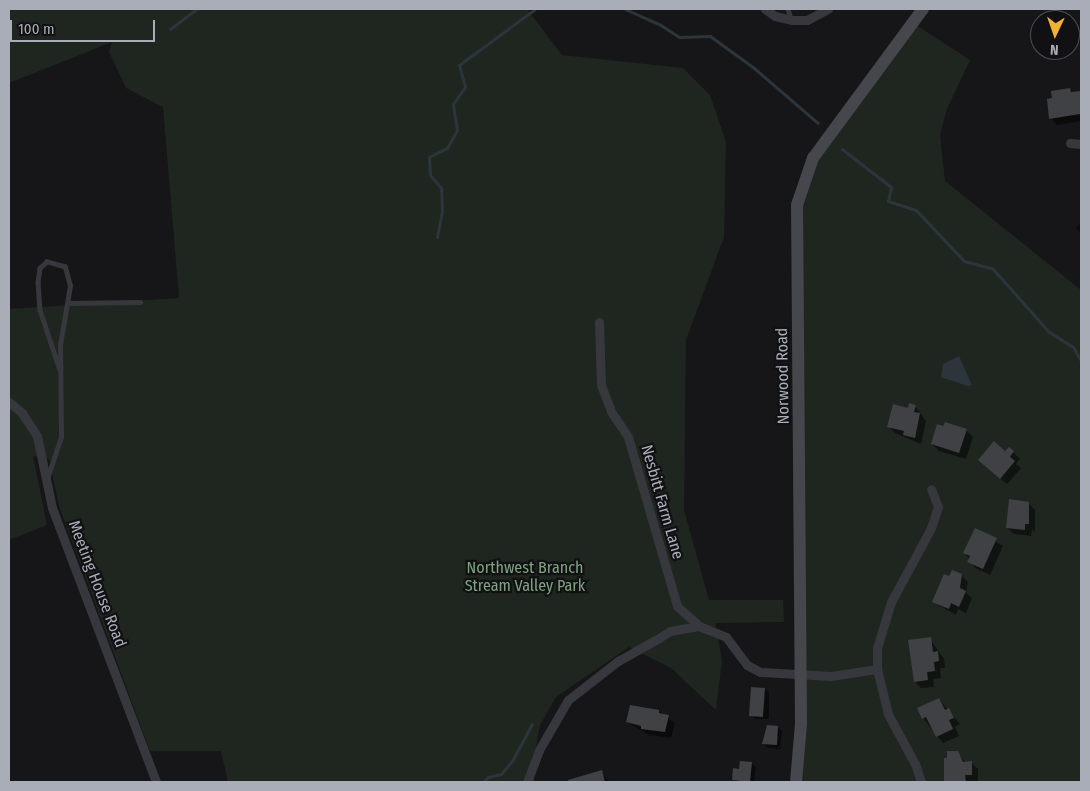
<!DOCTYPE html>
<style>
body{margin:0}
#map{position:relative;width:1090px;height:791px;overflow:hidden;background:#161618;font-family:"Fira Sans Condensed",sans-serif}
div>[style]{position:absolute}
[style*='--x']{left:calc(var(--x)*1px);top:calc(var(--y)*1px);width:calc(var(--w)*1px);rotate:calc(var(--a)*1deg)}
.green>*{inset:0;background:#1e261f}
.water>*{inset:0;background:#2c353c}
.shadow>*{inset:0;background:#0007}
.stream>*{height:3px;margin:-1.5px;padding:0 1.5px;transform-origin:1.5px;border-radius:1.5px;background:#2c353c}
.building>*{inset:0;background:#404145;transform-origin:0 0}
.lane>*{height:4.5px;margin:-2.25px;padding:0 2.25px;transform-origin:2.25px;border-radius:2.25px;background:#37383d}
.street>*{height:9px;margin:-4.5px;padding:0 4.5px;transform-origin:4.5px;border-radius:4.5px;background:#37383d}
.secondary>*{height:12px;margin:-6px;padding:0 6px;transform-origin:6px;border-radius:6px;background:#45474d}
span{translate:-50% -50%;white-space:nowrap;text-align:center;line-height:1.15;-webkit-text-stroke:4.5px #111113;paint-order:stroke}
.street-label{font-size:16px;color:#a8adb8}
.park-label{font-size:16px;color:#7fa381}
.frame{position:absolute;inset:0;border:10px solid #a8adb8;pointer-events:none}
.north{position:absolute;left:1030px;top:10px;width:50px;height:50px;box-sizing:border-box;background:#111113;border:1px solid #4d4f55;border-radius:50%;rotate:183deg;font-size:14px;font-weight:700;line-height:20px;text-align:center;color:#a8adb8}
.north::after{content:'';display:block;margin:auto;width:18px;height:22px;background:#f2b134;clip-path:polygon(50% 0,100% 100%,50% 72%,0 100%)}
.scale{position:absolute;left:10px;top:20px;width:145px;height:22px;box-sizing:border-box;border:2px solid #a8adb8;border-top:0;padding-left:6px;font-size:15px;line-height:18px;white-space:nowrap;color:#a8adb8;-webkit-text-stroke:4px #111113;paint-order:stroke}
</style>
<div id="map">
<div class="green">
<i style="clip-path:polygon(9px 9px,527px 9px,562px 55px,683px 68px,710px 95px,726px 142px,724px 237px,686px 340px,684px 510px,709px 600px,783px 600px,784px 622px,715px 623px,722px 661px,716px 710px,671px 668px,629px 647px,556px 697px,540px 725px,532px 769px,535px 782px,228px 782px,221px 751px,150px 751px,59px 506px,49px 459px,33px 456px,47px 525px,9px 540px,9px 309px,179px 298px,163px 107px,126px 88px,109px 52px,112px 42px,9px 83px)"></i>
<i style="clip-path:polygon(913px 23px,970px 60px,947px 109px,940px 134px,945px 181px,1081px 290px,1081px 782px,796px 782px,802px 184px)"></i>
</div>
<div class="water">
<i style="clip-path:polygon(959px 356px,972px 385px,968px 386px,941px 377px,943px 364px)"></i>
</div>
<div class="shadow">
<i style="clip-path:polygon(1070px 89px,1074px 93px,1081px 92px,1081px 121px,1057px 125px,1051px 118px)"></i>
<i style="clip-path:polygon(1081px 223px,1081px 233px,1076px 228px)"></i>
<i style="clip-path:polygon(915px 406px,926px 421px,921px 444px,895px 433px,889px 427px)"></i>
<i style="clip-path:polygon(966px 430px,973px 437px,966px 459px,939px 451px,932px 444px)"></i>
<i style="clip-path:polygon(1009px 448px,1020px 459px,1016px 464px,1021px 468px,1007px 484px,986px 467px)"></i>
<i style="clip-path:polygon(1028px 503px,1035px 510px,1035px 531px,1032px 530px,1031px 536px,1014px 534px,1007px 528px)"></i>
<i style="clip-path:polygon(976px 530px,1003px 546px,990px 575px,975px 568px,965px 553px)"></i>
<i style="clip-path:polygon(961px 575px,968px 582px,966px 593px,972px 598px,966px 613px,958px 609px,956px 615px,933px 602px,950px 577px)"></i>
<i style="clip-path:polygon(930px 639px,944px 659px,945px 668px,940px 668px,941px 678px,933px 679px,934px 687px,921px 688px,915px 682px)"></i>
<i style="clip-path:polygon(765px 689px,769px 693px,769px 719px,756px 719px,752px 715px)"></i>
<i style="clip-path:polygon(939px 699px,960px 724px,955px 727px,959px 736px,943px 743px,923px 718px)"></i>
<i style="clip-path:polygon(659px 711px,675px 723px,671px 738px,649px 735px,627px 722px)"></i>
<i style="clip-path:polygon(778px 727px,782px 731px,780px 749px,768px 748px,764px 744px,765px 734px)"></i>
<i style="clip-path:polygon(957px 752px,966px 763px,971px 763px,978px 769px,978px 781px,946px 782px,945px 759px)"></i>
<i style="clip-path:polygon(751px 763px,756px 767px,754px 782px,736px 782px,734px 780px,740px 770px)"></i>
<i style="clip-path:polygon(601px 772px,609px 782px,573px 782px,572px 780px)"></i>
</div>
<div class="stream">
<i style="--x:625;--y:9;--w:37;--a:24"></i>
<i style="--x:659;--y:24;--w:24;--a:33"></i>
<i style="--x:679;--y:37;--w:31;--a:-2"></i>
<i style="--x:710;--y:36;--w:54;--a:36"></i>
<i style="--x:754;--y:68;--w:84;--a:40.7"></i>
<i style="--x:170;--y:29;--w:34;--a:-37"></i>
<i style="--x:842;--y:149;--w:62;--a:37.8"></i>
<i style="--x:891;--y:187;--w:14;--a:102"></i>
<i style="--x:888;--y:201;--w:29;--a:18"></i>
<i style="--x:916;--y:210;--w:70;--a:46.7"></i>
<i style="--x:964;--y:261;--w:30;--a:15"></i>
<i style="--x:993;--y:269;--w:83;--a:48.4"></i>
<i style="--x:1048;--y:331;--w:30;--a:33"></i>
<i style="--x:1073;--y:347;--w:16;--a:60"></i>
<i style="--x:437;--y:237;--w:26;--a:-79"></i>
<i style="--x:442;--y:211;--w:23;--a:-92"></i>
<i style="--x:441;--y:188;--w:17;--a:-130"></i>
<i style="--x:430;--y:175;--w:18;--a:-93"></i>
<i style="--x:429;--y:157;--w:20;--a:-27"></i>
<i style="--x:447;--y:148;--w:21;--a:-61"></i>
<i style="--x:457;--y:130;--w:26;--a:-99"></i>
<i style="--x:453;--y:104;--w:21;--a:-55"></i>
<i style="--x:465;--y:87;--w:23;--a:-105"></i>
<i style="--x:459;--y:65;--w:94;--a:-36.4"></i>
<i style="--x:483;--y:782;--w:7;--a:-45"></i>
<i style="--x:488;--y:777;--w:13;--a:-13"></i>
<i style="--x:501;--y:774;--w:17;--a:-50"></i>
<i style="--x:512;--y:761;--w:42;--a:-61.6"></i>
</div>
<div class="building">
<i style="clip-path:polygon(1070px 88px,1071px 92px,1081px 91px,1080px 114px,1049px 119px,1047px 99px,1052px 98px,1051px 91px)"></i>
<i style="clip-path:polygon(909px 403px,916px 405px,914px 412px,920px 413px,915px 438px,903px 435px,904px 431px,887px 427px,893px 404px,908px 408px)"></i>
<i style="clip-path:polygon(945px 422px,967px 429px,959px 453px,931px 444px,937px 424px,943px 426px)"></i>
<i style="clip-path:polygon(994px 441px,1005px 451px,1009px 447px,1014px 451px,1010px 457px,1015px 461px,1000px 479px,978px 460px)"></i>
<i style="clip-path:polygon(1009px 499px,1029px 502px,1029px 524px,1025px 524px,1025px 530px,1006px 528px)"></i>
<i style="clip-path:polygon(975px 528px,997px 538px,983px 569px,967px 562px,970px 556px,963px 553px)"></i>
<i style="clip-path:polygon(952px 570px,962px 574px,960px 588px,966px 591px,959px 607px,951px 603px,949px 609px,932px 602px,944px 574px,949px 576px)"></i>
<i style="clip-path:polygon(931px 637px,933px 652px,938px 651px,939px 661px,934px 662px,935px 671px,927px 672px,928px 680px,914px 682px,908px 640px)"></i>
<i style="left:751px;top:687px;width:14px;height:29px;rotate:4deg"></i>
<i style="clip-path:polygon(939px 698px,945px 710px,949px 708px,954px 718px,949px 720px,953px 729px,936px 737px,926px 717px,922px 719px,917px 708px)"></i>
<i style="clip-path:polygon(630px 705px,659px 710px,659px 713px,669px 715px,665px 732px,641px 729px,641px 726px,626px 722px)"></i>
<i style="clip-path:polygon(767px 725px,778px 726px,777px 745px,762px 744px)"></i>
<i style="clip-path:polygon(947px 751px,958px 751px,963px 762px,972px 761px,972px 775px,965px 775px,966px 782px,944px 782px,944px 758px,947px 758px)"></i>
<i style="clip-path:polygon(740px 761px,752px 762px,750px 782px,732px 780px,733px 768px,739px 769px)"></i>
<i style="clip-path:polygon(602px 770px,605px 782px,568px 782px,568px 780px)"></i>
</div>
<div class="lane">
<i style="--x:788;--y:9;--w:10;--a:73"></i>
<i style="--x:67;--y:303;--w:73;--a:-0.8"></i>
<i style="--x:48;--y:476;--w:41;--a:-71.6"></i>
<i style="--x:61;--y:437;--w:92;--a:-90.6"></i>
<i style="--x:60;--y:345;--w:60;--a:-80.4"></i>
<i style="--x:70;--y:286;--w:20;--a:-105"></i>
<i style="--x:65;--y:267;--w:19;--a:-164"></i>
<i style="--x:47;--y:262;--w:9;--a:139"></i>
<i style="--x:40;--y:268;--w:14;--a:98"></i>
<i style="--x:38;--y:282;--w:28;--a:86"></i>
<i style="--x:40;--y:310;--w:63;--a:71.6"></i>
</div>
<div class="street">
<i style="--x:765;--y:9;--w:12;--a:35"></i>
<i style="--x:775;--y:16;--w:17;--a:13"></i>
<i style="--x:792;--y:20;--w:15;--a:0"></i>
<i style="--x:807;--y:20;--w:24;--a:-28"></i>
<i style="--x:1070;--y:143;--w:11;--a:5"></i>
<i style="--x:599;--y:322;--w:63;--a:88.2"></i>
<i style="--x:601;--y:385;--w:30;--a:69"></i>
<i style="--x:612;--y:413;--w:29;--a:56"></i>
<i style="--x:628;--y:437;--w:176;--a:73.8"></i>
<i style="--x:677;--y:606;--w:30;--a:42"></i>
<i style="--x:699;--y:626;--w:29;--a:22"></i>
<i style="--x:726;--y:637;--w:35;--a:53"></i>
<i style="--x:747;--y:665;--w:15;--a:28"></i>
<i style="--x:760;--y:672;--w:71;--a:3.2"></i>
<i style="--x:831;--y:676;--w:47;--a:-8.7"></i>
<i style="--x:9;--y:402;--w:17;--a:40"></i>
<i style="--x:22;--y:413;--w:27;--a:57"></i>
<i style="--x:37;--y:436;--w:74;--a:78.2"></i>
<i style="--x:52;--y:508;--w:293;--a:69.2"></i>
<i style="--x:527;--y:782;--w:34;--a:-69"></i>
<i style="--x:539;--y:750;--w:58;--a:-59.9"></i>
<i style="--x:568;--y:700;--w:63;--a:-38"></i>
<i style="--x:618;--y:661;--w:47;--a:-29.3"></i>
<i style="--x:659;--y:638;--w:13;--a:-32"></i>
<i style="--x:670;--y:631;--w:29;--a:-10"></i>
<i style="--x:921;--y:782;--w:19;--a:-108"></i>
<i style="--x:915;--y:764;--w:57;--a:-118.4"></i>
<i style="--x:888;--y:714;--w:46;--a:-103.7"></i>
<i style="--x:877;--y:669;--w:21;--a:-90"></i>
<i style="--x:877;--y:648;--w:48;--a:-73.1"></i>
<i style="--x:891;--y:602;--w:84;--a:-61.6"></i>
<i style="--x:931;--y:528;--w:22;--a:-72"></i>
<i style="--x:938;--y:507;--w:19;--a:-111"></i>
</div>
<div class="secondary">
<i style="--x:796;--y:782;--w:58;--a:-85.1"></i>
<i style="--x:801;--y:724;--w:519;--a:-90.44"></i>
<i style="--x:797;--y:205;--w:50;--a:-71.2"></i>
<i style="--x:813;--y:158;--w:185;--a:-53.6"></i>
</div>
<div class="street-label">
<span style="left:783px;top:376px;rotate:-91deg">Norwood Road</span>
<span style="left:662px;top:502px;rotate:74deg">Nesbitt Farm Lane</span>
<span style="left:97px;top:584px;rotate:69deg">Meeting House Road</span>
</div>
<div class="park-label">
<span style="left:525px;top:577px">Northwest Branch<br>Stream Valley Park</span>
</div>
<div class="frame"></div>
<div class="north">N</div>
<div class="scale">100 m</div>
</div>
